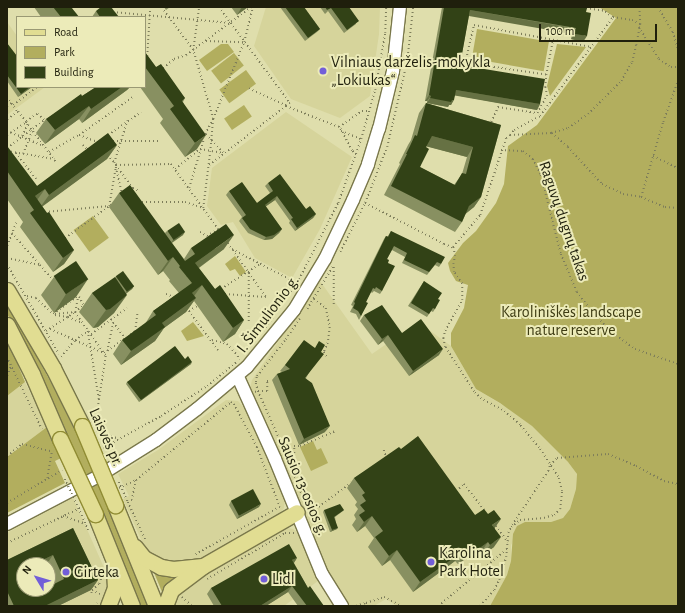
<!DOCTYPE html>
<meta charset="utf-8">
<style>
body{margin:0}
#map{position:relative;width:685px;height:613px;overflow:hidden;background:#dfdeac;font-family:"Alegreya Sans",sans-serif}
div>[style]{position:absolute}
[style*='--x']{left:calc(var(--x)*1px);top:calc(var(--y)*1px);width:calc(var(--w)*1px);rotate:calc(var(--a)*1deg)}
.built>*{inset:0;background:#d6d49b}
.green>*{inset:0;background:#b2ae5e;transform-origin:0 0}
.path>*{height:1.5px;margin-top:-0.75px;transform-origin:0;background:repeating-linear-gradient(90deg,#7d7d5a 0 1px,transparent 0 4px)}
.roads{filter:drop-shadow(1px 0 #7a784b) drop-shadow(-1px 0 #7a784b) drop-shadow(0 1px #7a784b) drop-shadow(0 -1px #7a784b)}
.minor>*{height:12px;margin:-6px;padding:0 6px;transform-origin:6px;border-radius:6px;background:#fff}
.major>*{height:15px;margin:-7.5px;padding:0 7.5px;transform-origin:7.5px;border-radius:7.5px;background:#e1dd92}
.path-bridge>*{height:1.5px;margin-top:-0.75px;transform-origin:0;background:repeating-linear-gradient(90deg,#7d7d5a 0 1px,transparent 0 4px)}
.bridges{filter:drop-shadow(1px 0 #908c34) drop-shadow(-1px 0 #908c34) drop-shadow(0 1px #908c34) drop-shadow(0 -1px #908c34)}
.major-bridge>*{height:15px;margin:-7.5px;padding:0 7.5px;transform-origin:7.5px;border-radius:7.5px;background:#e1dd92}
.wall>*{inset:0;background:#889061}
.shaded-wall>*{inset:0;background:#667143;transform-origin:0 0}
.building>*{inset:0;background:#324216;transform-origin:0 0}
.dots>*{width:11px;height:11px;translate:-50% -50%;box-sizing:border-box;border:2px solid #ecebb9;border-radius:50%}
span{translate:-50% -50%;white-space:nowrap;text-align:center;line-height:1.15;-webkit-text-stroke:4px #ecebb9;paint-order:stroke}
.poi-label{font-size:16px;color:#1f1f0c}
.left{translate:0 -50%;text-align:left}
.street-label{font-size:16px;color:#1f1f0c}
.park-label{font-size:16px;color:#3e3c13}
.frame{position:absolute;inset:0;border:8px solid #1f1f0c;pointer-events:none}
.legend{position:absolute;left:16px;top:16px;width:130px;height:72px;box-sizing:border-box;background:#ecebb9;border:1px solid #9a9974;margin:0;padding:5px 7px;list-style:none;font-size:12px;color:#1f1f0c}
.legend li{display:flex;align-items:center;gap:8px;height:20px}
.legend b{width:20px;border:1px solid #9a9974}
.north{position:absolute;left:16px;top:557px;width:40px;height:40px;box-sizing:border-box;background:#ecebb9;border:1px solid #9a9974;border-radius:50%;rotate:308deg;font-size:11px;font-weight:700;line-height:16px;text-align:center;color:#1f1f0c}
.north::after{content:'';display:block;margin:auto;width:14px;height:18px;background:#725ed8;clip-path:polygon(50% 0,100% 100%,50% 72%,0 100%)}
.scale{position:absolute;left:539px;top:24px;width:118px;height:18px;box-sizing:border-box;border:2px solid #1f1f0c;border-top:0;padding-left:5px;font-size:12px;line-height:14px;white-space:nowrap;color:#1f1f0c;-webkit-text-stroke:3px #ecebb9;paint-order:stroke}
</style>
<div id="map">
<div class="built">
<i style="clip-path:polygon(266px 7px,380px 7px,379px 34px,370px 96px,340px 118px,291px 99px,254px 46px)"></i>
<i style="clip-path:polygon(7px 22px,17px 36px,17px 87px,45px 87px,7px 115px)"></i>
<i style="clip-path:polygon(286px 112px,352px 157px,320px 229px,292px 278px,255px 258px,233px 222px,221px 225px,207px 206px,212px 168px)"></i>
<i style="clip-path:polygon(320px 281px,372px 354px,418px 322px,451px 346px,476px 389px,514px 412px,532px 426px,568px 462px,577px 474px,576px 489px,570px 509px,563px 518px,551px 522px,525px 522px,511px 545px,511px 561px,507px 575px,490px 606px,397px 606px,386px 599px,374px 606px,348px 606px,329px 575px,250px 388px,252px 380px)"></i>
<i style="clip-path:polygon(25px 382px,47px 427px,7px 457px,7px 396px)"></i>
<i style="clip-path:polygon(226px 400px,238px 401px,245px 409px,260px 439px,285px 500px,284px 508px,280px 514px,198px 561px,174px 567px,148px 555px,123px 499px,129px 496px,118px 474px,158px 450px)"></i>
<i style="clip-path:polygon(evenodd,73px 498px,110px 581px,104px 606px,7px 606px,7px 533px,73px 498px,24px 565px,48px 565px,48px 589px,24px 589px,24px 565px)"></i>
<i style="clip-path:polygon(288px 528px,293px 529px,300px 534px,318px 581px,284px 606px,169px 606px,176px 591px)"></i>
</div>
<div class="green">
<i style="clip-path:polygon(599px 7px,678px 7px,678px 606px,490px 606px,507px 575px,511px 561px,513px 534px,517px 526px,525px 522px,551px 522px,563px 518px,570px 509px,576px 489px,577px 474px,568px 462px,532px 426px,500px 403px,476px 389px,451px 346px,451px 333px,464px 308px,468px 285px,456px 281px,450px 271px,448px 263px,463px 243px,476px 231px,496px 203px,504px 184px,508px 146px,537px 125px,616px 18px)"></i>
<i style="left:477px;top:29px;width:73px;height:30px;rotate:10deg"></i>
<i style="clip-path:polygon(221px 44px,228px 44px,234px 52px,207px 71px,199px 60px)"></i>
<i style="clip-path:polygon(557px 44px,586px 47px,550px 96px,547px 86px)"></i>
<i style="left:234px;top:53px;width:16px;height:29px;rotate:52deg"></i>
<i style="left:246px;top:70px;width:17px;height:33px;rotate:54deg"></i>
<i style="left:244px;top:105px;width:14px;height:24px;rotate:56deg"></i>
<i style="left:93px;top:216px;width:27px;height:24px;rotate:54deg"></i>
<i style="clip-path:polygon(235px 256px,246px 272px,240px 276px,235px 269px,230px 271px,225px 264px)"></i>
<i style="clip-path:polygon(7px 302px,67px 412px,102px 485px,152px 606px,138px 606px,20px 336px,7px 314px)"></i>
<i style="clip-path:polygon(193px 322px,204px 336px,187px 341px,181px 331px)"></i>
<i style="clip-path:polygon(7px 339px,25px 382px,7px 396px)"></i>
<i style="clip-path:polygon(47px 427px,61px 458px,55px 461px,65px 483px,7px 513px,7px 457px)"></i>
<i style="clip-path:polygon(313px 441px,317px 450px,321px 448px,328px 463px,311px 471px,300px 447px)"></i>
<i style="clip-path:polygon(153px 570px,180px 575px,162px 592px)"></i>
</div>
<div class="path">
<i style="--x:219;--y:7;--w:119;--a:53.5"></i>
<i style="--x:290;--y:103;--w:5;--a:143"></i>
<i style="--x:286;--y:106;--w:41;--a:-155.3"></i>
<i style="--x:599;--y:7;--w:17;--a:36"></i>
<i style="--x:613;--y:17;--w:19;--a:9"></i>
<i style="--x:632;--y:20;--w:9;--a:27"></i>
<i style="--x:658;--y:7;--w:29;--a:59"></i>
<i style="--x:673;--y:32;--w:19;--a:74"></i>
<i style="--x:586;--y:8;--w:18;--a:9"></i>
<i style="--x:113;--y:12;--w:118;--a:5.4"></i>
<i style="--x:639;--y:27;--w:38;--a:58"></i>
<i style="--x:659;--y:59;--w:14;--a:34"></i>
<i style="--x:671;--y:67;--w:7;--a:0"></i>
<i style="--x:206;--y:41;--w:38;--a:2"></i>
<i style="--x:193;--y:50;--w:43;--a:-82.1"></i>
<i style="--x:147;--y:56;--w:49;--a:-86.5"></i>
<i style="--x:163;--y:68;--w:14;--a:-39"></i>
<i style="--x:174;--y:59;--w:13;--a:-18"></i>
<i style="--x:186;--y:55;--w:81;--a:-36.4"></i>
<i style="--x:546;--y:75;--w:36;--a:-79"></i>
<i style="--x:7;--y:97;--w:19;--a:54"></i>
<i style="--x:18;--y:112;--w:14;--a:144"></i>
<i style="--x:13;--y:105;--w:30;--a:-37"></i>
<i style="--x:7;--y:106;--w:5;--a:-37"></i>
<i style="--x:491;--y:122;--w:17;--a:-65"></i>
<i style="--x:498;--y:107;--w:39;--a:9"></i>
<i style="--x:537;--y:113;--w:20;--a:-60"></i>
<i style="--x:547;--y:96;--w:9;--a:-103"></i>
<i style="--x:545;--y:87;--w:12;--a:-85"></i>
<i style="--x:546;--y:75;--w:82;--a:-171.6"></i>
<i style="--x:465;--y:63;--w:39;--a:-77"></i>
<i style="--x:474;--y:25;--w:119;--a:10.6"></i>
<i style="--x:7;--y:131;--w:40;--a:22"></i>
<i style="--x:341;--y:131;--w:22;--a:22"></i>
<i style="--x:552;--y:133;--w:21;--a:41"></i>
<i style="--x:568;--y:147;--w:50;--a:47.4"></i>
<i style="--x:602;--y:184;--w:23;--a:25"></i>
<i style="--x:623;--y:194;--w:18;--a:9"></i>
<i style="--x:641;--y:197;--w:78;--a:-73.7"></i>
<i style="--x:663;--y:122;--w:45;--a:-70.3"></i>
<i style="--x:7;--y:135;--w:23;--a:-34"></i>
<i style="--x:26;--y:122;--w:51;--a:52.9"></i>
<i style="--x:79;--y:135;--w:19;--a:21"></i>
<i style="--x:108;--y:135;--w:40;--a:-34.9"></i>
<i style="--x:510;--y:135;--w:6;--a:-51"></i>
<i style="--x:514;--y:130;--w:30;--a:-28"></i>
<i style="--x:540;--y:116;--w:123;--a:-53.6"></i>
<i style="--x:22;--y:136;--w:14;--a:-65"></i>
<i style="--x:113;--y:141;--w:47;--a:0"></i>
<i style="--x:83;--y:145;--w:6;--a:45"></i>
<i style="--x:87;--y:149;--w:2;--a:-27"></i>
<i style="--x:7;--y:148;--w:46;--a:-37.1"></i>
<i style="--x:44;--y:120;--w:9;--a:-139"></i>
<i style="--x:37;--y:114;--w:14;--a:144"></i>
<i style="--x:26;--y:122;--w:13;--a:-129"></i>
<i style="--x:200;--y:149;--w:22;--a:10"></i>
<i style="--x:501;--y:150;--w:22;--a:3"></i>
<i style="--x:523;--y:151;--w:13;--a:39"></i>
<i style="--x:533;--y:159;--w:18;--a:63"></i>
<i style="--x:541;--y:175;--w:81;--a:75.8"></i>
<i style="--x:561;--y:254;--w:41;--a:67.2"></i>
<i style="--x:577;--y:292;--w:29;--a:52"></i>
<i style="--x:595;--y:315;--w:25;--a:45"></i>
<i style="--x:613;--y:333;--w:27;--a:36"></i>
<i style="--x:635;--y:349;--w:46;--a:19.2"></i>
<i style="--x:7;--y:151;--w:48;--a:9.7"></i>
<i style="--x:49;--y:152;--w:34;--a:-30"></i>
<i style="--x:79;--y:135;--w:67;--a:-35.3"></i>
<i style="--x:16;--y:153;--w:33;--a:52"></i>
<i style="--x:223;--y:153;--w:26;--a:-133"></i>
<i style="--x:205;--y:134;--w:17;--a:-62"></i>
<i style="--x:213;--y:119;--w:83;--a:-68.1"></i>
<i style="--x:244;--y:42;--w:36;--a:-76"></i>
<i style="--x:23;--y:154;--w:25;--a:-69"></i>
<i style="--x:356;--y:155;--w:6;--a:-135"></i>
<i style="--x:352;--y:151;--w:27;--a:-118"></i>
<i style="--x:339;--y:127;--w:28;--a:-35"></i>
<i style="--x:362;--y:111;--w:7;--a:0"></i>
<i style="--x:653;--y:156;--w:28;--a:26"></i>
<i style="--x:114;--y:163;--w:44;--a:-72.8"></i>
<i style="--x:116;--y:165;--w:55;--a:-1"></i>
<i style="--x:171;--y:164;--w:82;--a:54"></i>
<i style="--x:116;--y:165;--w:29;--a:54"></i>
<i style="--x:133;--y:188;--w:7;--a:27"></i>
<i style="--x:209;--y:165;--w:97;--a:-37.5"></i>
<i style="--x:286;--y:106;--w:57;--a:21.6"></i>
<i style="--x:116;--y:167;--w:27;--a:77"></i>
<i style="--x:175;--y:169;--w:32;--a:-39"></i>
<i style="--x:189;--y:188;--w:52;--a:-73.3"></i>
<i style="--x:641;--y:197;--w:26;--a:23"></i>
<i style="--x:665;--y:207;--w:13;--a:4"></i>
<i style="--x:142;--y:202;--w:43;--a:0"></i>
<i style="--x:185;--y:202;--w:19;--a:18"></i>
<i style="--x:203;--y:208;--w:56;--a:-82.9"></i>
<i style="--x:210;--y:152;--w:33;--a:-85"></i>
<i style="--x:213;--y:119;--w:72;--a:-106.2"></i>
<i style="--x:193;--y:50;--w:54;--a:-126.7"></i>
<i style="--x:365;--y:203;--w:89;--a:27.4"></i>
<i style="--x:444;--y:244;--w:9;--a:21"></i>
<i style="--x:45;--y:212;--w:64;--a:-5.4"></i>
<i style="--x:109;--y:206;--w:42;--a:-80.3"></i>
<i style="--x:116;--y:165;--w:12;--a:-132"></i>
<i style="--x:200;--y:232;--w:8;--a:30"></i>
<i style="--x:207;--y:236;--w:13;--a:-32"></i>
<i style="--x:12;--y:233;--w:43;--a:48.8"></i>
<i style="--x:65;--y:238;--w:58;--a:-35.9"></i>
<i style="--x:228;--y:243;--w:7;--a:56"></i>
<i style="--x:232;--y:249;--w:73;--a:27.6"></i>
<i style="--x:7;--y:246;--w:25;--a:-69"></i>
<i style="--x:233;--y:250;--w:57;--a:54.9"></i>
<i style="--x:340;--y:252;--w:55;--a:-63"></i>
<i style="--x:365;--y:203;--w:60;--a:-68.6"></i>
<i style="--x:387;--y:147;--w:88;--a:-76.9"></i>
<i style="--x:407;--y:61;--w:54;--a:-83.7"></i>
<i style="--x:7;--y:258;--w:34;--a:12"></i>
<i style="--x:40;--y:265;--w:18;--a:49"></i>
<i style="--x:7;--y:264;--w:104;--a:60"></i>
<i style="--x:334;--y:267;--w:38;--a:90"></i>
<i style="--x:249;--y:272;--w:52;--a:90"></i>
<i style="--x:221;--y:289;--w:48;--a:-33"></i>
<i style="--x:166;--y:294;--w:9;--a:21"></i>
<i style="--x:225;--y:294;--w:41;--a:4.2"></i>
<i style="--x:27;--y:296;--w:9;--a:13"></i>
<i style="--x:36;--y:298;--w:23;--a:43"></i>
<i style="--x:53;--y:314;--w:31;--a:-36"></i>
<i style="--x:314;--y:299;--w:15;--a:37"></i>
<i style="--x:326;--y:308;--w:19;--a:78"></i>
<i style="--x:330;--y:327;--w:16;--a:97"></i>
<i style="--x:328;--y:343;--w:10;--a:114"></i>
<i style="--x:324;--y:352;--w:7;--a:56"></i>
<i style="--x:187;--y:308;--w:4;--a:56"></i>
<i style="--x:189;--y:311;--w:9;--a:-32"></i>
<i style="--x:307;--y:309;--w:50;--a:-58.8"></i>
<i style="--x:189;--y:311;--w:49;--a:53.4"></i>
<i style="--x:75;--y:312;--w:11;--a:-41"></i>
<i style="--x:83;--y:305;--w:9;--a:-117"></i>
<i style="--x:55;--y:314;--w:20;--a:-6"></i>
<i style="--x:75;--y:312;--w:16;--a:-79"></i>
<i style="--x:55;--y:315;--w:13;--a:9"></i>
<i style="--x:68;--y:317;--w:15;--a:23"></i>
<i style="--x:111;--y:319;--w:24;--a:54"></i>
<i style="--x:300;--y:319;--w:27;--a:124"></i>
<i style="--x:285;--y:341;--w:46;--a:127.9"></i>
<i style="--x:257;--y:377;--w:6;--a:99"></i>
<i style="--x:256;--y:383;--w:8;--a:76"></i>
<i style="--x:258;--y:391;--w:73;--a:65.9"></i>
<i style="--x:288;--y:458;--w:48;--a:69.3"></i>
<i style="--x:50;--y:329;--w:59;--a:24"></i>
<i style="--x:104;--y:353;--w:38;--a:-35"></i>
<i style="--x:135;--y:331;--w:17;--a:-83"></i>
<i style="--x:46;--y:331;--w:35;--a:-33"></i>
<i style="--x:75;--y:312;--w:54;--a:54.8"></i>
<i style="--x:106;--y:356;--w:72;--a:98.8"></i>
<i style="--x:263;--y:331;--w:59;--a:-54.7"></i>
<i style="--x:297;--y:283;--w:90;--a:-62.9"></i>
<i style="--x:338;--y:203;--w:68;--a:-70.2"></i>
<i style="--x:361;--y:139;--w:51;--a:-74.1"></i>
<i style="--x:375;--y:90;--w:58;--a:-80"></i>
<i style="--x:385;--y:33;--w:26;--a:-88"></i>
<i style="--x:91;--y:334;--w:44;--a:-35.8"></i>
<i style="--x:212;--y:340;--w:16;--a:15"></i>
<i style="--x:227;--y:344;--w:16;--a:47"></i>
<i style="--x:238;--y:356;--w:4;--a:76"></i>
<i style="--x:107;--y:351;--w:30;--a:-78"></i>
<i style="--x:7;--y:357;--w:80;--a:64.1"></i>
<i style="--x:61;--y:357;--w:22;--a:-51"></i>
<i style="--x:75;--y:340;--w:16;--a:-35"></i>
<i style="--x:88;--y:331;--w:69;--a:80.8"></i>
<i style="--x:7;--y:376;--w:12;--a:-70"></i>
<i style="--x:255;--y:392;--w:3;--a:-18"></i>
<i style="--x:258;--y:391;--w:9;--a:0"></i>
<i style="--x:267;--y:391;--w:10;--a:-90"></i>
<i style="--x:267;--y:381;--w:4;--a:0"></i>
<i style="--x:96;--y:431;--w:24;--a:19"></i>
<i style="--x:103;--y:448;--w:66;--a:-28.9"></i>
<i style="--x:161;--y:416;--w:55;--a:-33.1"></i>
<i style="--x:207;--y:386;--w:38;--a:-39"></i>
<i style="--x:384;--y:450;--w:6;--a:72"></i>
<i style="--x:7;--y:456;--w:19;--a:-39"></i>
<i style="--x:22;--y:444;--w:32;--a:14"></i>
<i style="--x:288;--y:458;--w:6;--a:-9"></i>
<i style="--x:294;--y:457;--w:11;--a:-90"></i>
<i style="--x:294;--y:446;--w:6;--a:0"></i>
<i style="--x:300;--y:446;--w:39;--a:-23"></i>
<i style="--x:47;--y:478;--w:27;--a:-80"></i>
<i style="--x:136;--y:480;--w:20;--a:101"></i>
<i style="--x:132;--y:500;--w:4;--a:153"></i>
<i style="--x:128;--y:502;--w:43;--a:65.2"></i>
<i style="--x:119;--y:488;--w:19;--a:-25"></i>
<i style="--x:136;--y:480;--w:123;--a:-39.4"></i>
<i style="--x:231;--y:402;--w:4;--a:34"></i>
<i style="--x:234;--y:404;--w:49;--a:61.9"></i>
<i style="--x:257;--y:447;--w:64;--a:69"></i>
<i style="--x:280;--y:507;--w:98;--a:150.5"></i>
<i style="--x:456;--y:491;--w:11;--a:-41"></i>
<i style="--x:464;--y:484;--w:33;--a:52"></i>
<i style="--x:7;--y:503;--w:64;--a:-31"></i>
<i style="--x:309;--y:514;--w:54;--a:-36.7"></i>
<i style="--x:63;--y:516;--w:24;--a:19"></i>
<i style="--x:85;--y:522;--w:9;--a:69"></i>
<i style="--x:512;--y:525;--w:65;--a:-56.3"></i>
<i style="--x:548;--y:471;--w:6;--a:-72"></i>
<i style="--x:550;--y:465;--w:10;--a:-45"></i>
<i style="--x:557;--y:458;--w:51;--a:-4.5"></i>
<i style="--x:608;--y:454;--w:30;--a:23"></i>
<i style="--x:636;--y:466;--w:32;--a:28"></i>
<i style="--x:664;--y:481;--w:14;--a:12"></i>
<i style="--x:496;--y:526;--w:20;--a:53"></i>
<i style="--x:7;--y:543;--w:81;--a:-25.6"></i>
<i style="--x:207;--y:579;--w:91;--a:-30.5"></i>
<i style="--x:285;--y:533;--w:9;--a:0"></i>
<i style="--x:92;--y:590;--w:9;--a:-41"></i>
<i style="--x:99;--y:584;--w:9;--a:-69"></i>
<i style="--x:91;--y:593;--w:3;--a:-72"></i>
<i style="--x:92;--y:590;--w:9;--a:27"></i>
<i style="--x:182;--y:597;--w:13;--a:42"></i>
<i style="--x:366;--y:603;--w:19;--a:-18"></i>
<i style="--x:384;--y:597;--w:20;--a:27"></i>
<i style="--x:94;--y:606;--w:4;--a:-45"></i>
<i style="--x:356;--y:606;--w:10;--a:-17"></i>
<i style="--x:366;--y:603;--w:5;--a:37"></i>
<i style="--x:438;--y:606;--w:89;--a:-39.6"></i>
<i style="--x:480;--y:606;--w:21;--a:-49"></i>
<i style="--x:494;--y:590;--w:11;--a:-63"></i>
<i style="--x:499;--y:580;--w:24;--a:-73"></i>
<i style="--x:506;--y:557;--w:24;--a:-85"></i>
<i style="--x:508;--y:533;--w:7;--a:-63"></i>
<i style="--x:511;--y:527;--w:11;--a:-38"></i>
<i style="--x:520;--y:520;--w:24;--a:-5"></i>
<i style="--x:544;--y:518;--w:10;--a:-17"></i>
<i style="--x:554;--y:515;--w:8;--a:-45"></i>
<i style="--x:560;--y:509;--w:18;--a:-84"></i>
<i style="--x:562;--y:491;--w:15;--a:-106"></i>
<i style="--x:558;--y:477;--w:35;--a:-123"></i>
<i style="--x:539;--y:448;--w:30;--a:-130"></i>
<i style="--x:520;--y:425;--w:23;--a:-140"></i>
<i style="--x:502;--y:410;--w:24;--a:-152"></i>
<i style="--x:481;--y:399;--w:10;--a:-135"></i>
<i style="--x:474;--y:392;--w:54;--a:-122.8"></i>
<i style="--x:445;--y:347;--w:9;--a:-103"></i>
<i style="--x:443;--y:338;--w:7;--a:-74"></i>
<i style="--x:445;--y:331;--w:35;--a:-61"></i>
<i style="--x:462;--y:300;--w:16;--a:-90"></i>
<i style="--x:462;--y:284;--w:14;--a:-124"></i>
<i style="--x:454;--y:272;--w:8;--a:-97"></i>
<i style="--x:453;--y:264;--w:8;--a:-76"></i>
<i style="--x:455;--y:256;--w:9;--a:-103"></i>
<i style="--x:453;--y:247;--w:42;--a:-49.8"></i>
<i style="--x:480;--y:215;--w:81;--a:-71.3"></i>
<i style="--x:506;--y:138;--w:5;--a:-37"></i>
<i style="--x:510;--y:135;--w:41;--a:-2.8"></i>
<i style="--x:551;--y:133;--w:18;--a:-16"></i>
<i style="--x:568;--y:128;--w:24;--a:-35"></i>
<i style="--x:588;--y:114;--w:47;--a:-45"></i>
<i style="--x:621;--y:81;--w:22;--a:-60"></i>
<i style="--x:632;--y:62;--w:17;--a:-77"></i>
<i style="--x:636;--y:45;--w:21;--a:-79"></i>
<i style="--x:640;--y:24;--w:17;--a:-93"></i>
</div>
<div class="roads">
<div class="minor">
<i style="--x:238;--y:377;--w:90;--a:65.7"></i>
<i style="--x:275;--y:459;--w:124;--a:67.8"></i>
<i style="--x:322;--y:574;--w:38;--a:58"></i>
<i style="--x:7;--y:524;--w:102;--a:-27.6"></i>
<i style="--x:97;--y:477;--w:70;--a:-32.1"></i>
<i style="--x:156;--y:440;--w:51;--a:-37.1"></i>
<i style="--x:197;--y:409;--w:65;--a:-40"></i>
<i style="--x:247;--y:367;--w:74;--a:-50.5"></i>
<i style="--x:294;--y:310;--w:60;--a:-58.7"></i>
<i style="--x:325;--y:259;--w:65;--a:-64.6"></i>
<i style="--x:353;--y:200;--w:39;--a:-67"></i>
<i style="--x:368;--y:164;--w:37;--a:-73"></i>
<i style="--x:379;--y:129;--w:60;--a:-76.4"></i>
<i style="--x:393;--y:71;--w:64;--a:-83.8"></i>
</div>
<div class="major">
<i style="--x:7;--y:290;--w:91;--a:59.5"></i>
<i style="--x:53;--y:368;--w:65;--a:63.4"></i>
<i style="--x:7;--y:325;--w:55;--a:63"></i>
<i style="--x:32;--y:374;--w:71;--a:66.7"></i>
<i style="--x:115;--y:505;--w:109;--a:67.9"></i>
<i style="--x:95;--y:514;--w:99;--a:68.1"></i>
<i style="--x:135;--y:547;--w:14;--a:51"></i>
<i style="--x:144;--y:558;--w:19;--a:28"></i>
<i style="--x:161;--y:567;--w:12;--a:9"></i>
<i style="--x:173;--y:569;--w:27;--a:-6"></i>
<i style="--x:108;--y:606;--w:19;--a:-69"></i>
<i style="--x:115;--y:588;--w:19;--a:-93"></i>
<i style="--x:165;--y:606;--w:17;--a:-69"></i>
<i style="--x:171;--y:590;--w:40;--a:-37"></i>
<i style="--x:203;--y:566;--w:108;--a:-29.9"></i>
</div>
</div>
<div class="path-bridge">
<i style="--x:65;--y:479;--w:47;--a:65.1"></i>
<i style="--x:119;--y:482;--w:22;--a:66"></i>
</div>
<div class="bridges">
<div class="major-bridge">
<i style="--x:82;--y:426;--w:86;--a:67.3"></i>
<i style="--x:60;--y:439;--w:83;--a:65"></i>
</div>
</div>
<div class="wall">
<i style="clip-path:polygon(34px 7px,71px 7px,79px 17px,41px 17px)"></i>
<i style="clip-path:polygon(164px 7px,170px 7px,166px 10px)"></i>
<i style="clip-path:polygon(231px 7px,248px 7px,237px 15px)"></i>
<i style="clip-path:polygon(280px 7px,304px 7px,320px 29px,317px 32px,305px 41px)"></i>
<i style="clip-path:polygon(320px 7px,349px 7px,356px 24px,344px 33px,328px 11px,325px 14px)"></i>
<i style="clip-path:polygon(442px 7px,583px 7px,586px 12px,583px 42px,571px 39px,572px 33px,469px 15px,460px 65px,540px 104px,537px 110px,455px 95px,451px 105px,449px 105px,448px 107px,427px 103px,427px 101px,425px 101px)"></i>
<i style="clip-path:polygon(96px 11px,119px 17px,92px 17px)"></i>
<i style="clip-path:polygon(7px 43px,32px 87px,18px 97px,7px 81px)"></i>
<i style="clip-path:polygon(145px 52px,156px 67px,185px 98px,183px 102px,197px 149px,185px 157px,160px 123px,163px 119px,140px 87px,145px 87px)"></i>
<i style="clip-path:polygon(96px 87px,130px 87px,127px 90px,82px 123px,79px 119px,45px 144px,36px 133px,46px 119px,82px 96px)"></i>
<i style="clip-path:polygon(evenodd,426px 103px,501px 125px,481px 197px,474px 207px,466px 213px,462px 222px,455px 232px,384px 195px,400px 164px,399px 163px,408px 145px,411px 140px,419px 113px,426px 103px,426px 146px,467px 157px,462px 174px,454px 185px,420px 167px,426px 146px)"></i>
<i style="clip-path:polygon(117px 145px,107px 159px,42px 206px,74px 250px,64px 264px,53px 272px,20px 227px,23px 222px,7px 199px,7px 146px,37px 186px)"></i>
<i style="clip-path:polygon(268px 183px,306px 209px,316px 214px,313px 218px,295px 231px,289px 223px,290px 221px,275px 200px,265px 207px,282px 229px,279px 233px,272px 239px,264px 240px,248px 233px,239px 221px,242px 217px,226px 195px,229px 191px,257px 203px,270px 193px,265px 186px)"></i>
<i style="clip-path:polygon(119px 193px,165px 233px,167px 231px,183px 235px,172px 243px,184px 259px,191px 248px,224px 249px,199px 268px,215px 289px,244px 320px,235px 334px,223px 342px,194px 301px,186px 312px,164px 328px,155px 341px,121px 365px,113px 354px,122px 340px,145px 324px,153px 311px,179px 293px,169px 281px,170px 280px,163px 271px,158px 275px,109px 207px)"></i>
<i style="clip-path:polygon(391px 231px,441px 264px,439px 267px,435px 265px,427px 275px,402px 263px,405px 257px,392px 250px,387px 259px,388px 263px,382px 291px,380px 294px,374px 291px,372px 293px,371px 292px,366px 302px,361px 316px,359px 320px,356px 314px,350px 312px,353px 306px,351px 305px,384px 239px,386px 236px,388px 236px)"></i>
<i style="clip-path:polygon(116px 276px,134px 286px,132px 289px,126px 294px,114px 313px,98px 327px,93px 328px,79px 312px,92px 293px,115px 278px)"></i>
<i style="clip-path:polygon(54px 277px,76px 297px,54px 313px,41px 295px)"></i>
<i style="clip-path:polygon(424px 281px,438px 299px,435px 309px,433px 312px,431px 311px,427px 317px,408px 306px)"></i>
<i style="clip-path:polygon(364px 315px,402px 333px,439px 355px,409px 376px,383px 341px,378px 345px,360px 321px)"></i>
<i style="clip-path:polygon(321px 352px,306px 378px,325px 432px,299px 445px,272px 380px,277px 374px,282px 372px,280px 371px,285px 365px)"></i>
<i style="clip-path:polygon(185px 359px,191px 364px,139px 402px,126px 384px,127px 382px)"></i>
<i style="clip-path:polygon(401px 449px,475px 515px,495px 528px,494px 547px,483px 555px,481px 552px,470px 560px,468px 557px,458px 564px,455px 561px,413px 592px,390px 560px,382px 566px,368px 547px,374px 538px,365px 526px,357px 532px,352px 525px,356px 519px,354px 515px,358px 509px,355px 505px,357px 502px,347px 488px,354px 478px)"></i>
<i style="clip-path:polygon(231px 501px,259px 507px,237px 519px,229px 505px)"></i>
<i style="clip-path:polygon(324px 510px,344px 510px,343px 511px,335px 517px,337px 529px,330px 532px,323px 512px)"></i>
<i style="clip-path:polygon(evenodd,73px 528px,98px 580px,91px 590px,58px 606px,7px 606px,7px 560px,73px 528px,24px 565px,48px 565px,48px 569px,55px 584px,40px 591px,24px 565px)"></i>
<i style="clip-path:polygon(297px 558px,294px 563px,308px 588px,324px 606px,298px 606px,288px 592px,266px 606px,214px 606px,207px 594px,211px 588px)"></i>
</div>
<div class="shaded-wall">
<i style="clip-path:polygon(242px 7px,248px 7px,237px 15px)"></i>
<i style="left:470px;top:10px;width:108px;height:6px;rotate:10deg"></i>
<i style="clip-path:polygon(575px 34px,587px 36px,583px 42px,571px 39px)"></i>
<i style="clip-path:polygon(30px 87px,32px 87px,18px 97px,21px 94px)"></i>
<i style="clip-path:polygon(122px 87px,130px 87px,127px 90px,82px 123px,91px 109px)"></i>
<i style="clip-path:polygon(456px 90px,540px 104px,537px 110px,452px 95px)"></i>
<i style="clip-path:polygon(429px 95px,431px 96px,427px 101px,425px 101px)"></i>
<i style="clip-path:polygon(430px 98px,452px 100px,454px 100px,451px 105px,449px 105px,448px 107px,427px 103px)"></i>
<i style="clip-path:polygon(89px 106px,79px 119px,45px 144px,55px 130px)"></i>
<i style="clip-path:polygon(206px 135px,197px 149px,185px 157px,195px 143px)"></i>
<i style="clip-path:polygon(432px 136px,473px 147px,467px 157px,425px 146px)"></i>
<i style="clip-path:polygon(117px 145px,107px 159px,39px 209px,49px 195px)"></i>
<i style="clip-path:polygon(45px 189px,35px 203px,35px 196px)"></i>
<i style="clip-path:polygon(277px 196px,275px 200px,262px 209px,265px 205px)"></i>
<i style="clip-path:polygon(481px 197px,474px 207px,463px 216px,469px 206px)"></i>
<i style="clip-path:polygon(316px 214px,313px 218px,295px 231px,297px 228px)"></i>
<i style="clip-path:polygon(282px 229px,279px 233px,272px 239px,264px 240px,266px 237px)"></i>
<i style="clip-path:polygon(185px 232px,183px 235px,171px 243px,173px 240px)"></i>
<i style="clip-path:polygon(234px 235px,224px 249px,186px 277px,195px 263px)"></i>
<i style="clip-path:polygon(74px 250px,64px 264px,53px 272px,63px 258px)"></i>
<i style="clip-path:polygon(173px 257px,163px 271px,158px 275px,168px 261px)"></i>
<i style="clip-path:polygon(88px 279px,76px 297px,54px 313px,66px 294px)"></i>
<i style="clip-path:polygon(202px 285px,192px 299px,192px 293px)"></i>
<i style="clip-path:polygon(134px 286px,132px 289px,125px 294px,127px 291px)"></i>
<i style="clip-path:polygon(127px 295px,114px 313px,98px 327px,93px 328px,106px 310px)"></i>
<i style="clip-path:polygon(196px 298px,186px 312px,164px 328px,155px 341px,121px 365px,131px 351px,162px 323px)"></i>
<i style="clip-path:polygon(244px 320px,235px 334px,223px 342px,233px 328px)"></i>
<i style="clip-path:polygon(388px 335px,383px 341px,378px 345px,382px 339px)"></i>
<i style="clip-path:polygon(443px 349px,439px 355px,409px 376px,413px 371px)"></i>
<i style="clip-path:polygon(192px 362px,191px 364px,139px 402px,141px 400px)"></i>
<i style="clip-path:polygon(330px 426px,325px 432px,299px 445px,304px 439px)"></i>
<i style="clip-path:polygon(261px 504px,259px 507px,237px 519px,239px 516px)"></i>
<i style="clip-path:polygon(372px 516px,365px 526px,357px 532px,364px 522px)"></i>
<i style="clip-path:polygon(501px 519px,494px 529px,492px 525px)"></i>
<i style="clip-path:polygon(338px 528px,337px 529px,330px 532px,332px 530px)"></i>
<i style="clip-path:polygon(501px 537px,494px 547px,483px 555px,490px 545px)"></i>
<i style="clip-path:polygon(488px 542px,481px 552px,470px 560px,477px 550px)"></i>
<i style="clip-path:polygon(475px 547px,468px 557px,458px 564px,464px 555px)"></i>
<i style="clip-path:polygon(397px 550px,390px 560px,382px 566px,389px 556px)"></i>
<i style="clip-path:polygon(462px 552px,455px 561px,413px 592px,420px 582px)"></i>
<i style="clip-path:polygon(53px 555px,46px 565px,32px 565px)"></i>
<i style="clip-path:polygon(297px 558px,293px 564px,292px 560px)"></i>
<i style="clip-path:polygon(98px 580px,91px 590px,58px 606px,45px 606px)"></i>
<i style="clip-path:polygon(292px 586px,288px 592px,266px 606px,260px 606px)"></i>
</div>
<div class="building">
<i style="clip-path:polygon(53px 7px,71px 7px,79px 17px,61px 17px)"></i>
<i style="clip-path:polygon(101px 7px,111px 7px,119px 17px,100px 17px,96px 11px)"></i>
<i style="clip-path:polygon(285px 7px,304px 7px,320px 29px,308px 38px)"></i>
<i style="clip-path:polygon(325px 7px,349px 7px,359px 21px,347px 30px,331px 8px,327px 10px)"></i>
<i style="clip-path:polygon(444px 7px,583px 7px,587px 8px,586px 12px,591px 13px,587px 36px,575px 34px,576px 28px,470px 10px,460px 65px,545px 79px,540px 104px,456px 90px,454px 100px,452px 100px,451px 102px,430px 98px,431px 96px,429px 95px)"></i>
<i style="clip-path:polygon(7px 43px,17px 56px,17px 87px,30px 87px,21px 94px,7px 75px)"></i>
<i style="clip-path:polygon(145px 52px,156px 67px,161px 64px,185px 98px,182px 101px,206px 135px,195px 143px,170px 109px,174px 106px,145px 67px)"></i>
<i style="clip-path:polygon(96px 87px,122px 87px,91px 109px,89px 106px,55px 130px,46px 119px,81px 94px,82px 96px)"></i>
<i style="clip-path:polygon(evenodd,426px 103px,501px 125px,481px 197px,469px 206px,462px 222px,391px 186px,407px 154px,406px 154px,410px 146px,415px 135px,417px 136px,426px 103px,432px 136px,473px 147px,466px 174px,462px 173px,455px 185px,420px 167px,429px 149px,426px 147px,432px 136px)"></i>
<i style="clip-path:polygon(108px 133px,117px 145px,49px 195px,45px 189px,35px 196px,47px 213px,49px 212px,74px 250px,63px 258px,30px 213px,34px 210px,7px 171px,7px 146px,37px 186px)"></i>
<i style="clip-path:polygon(280px 174px,306px 209px,310px 206px,316px 214px,297px 228px,291px 219px,293px 218px,277px 196px,265px 205px,282px 229px,274px 235px,266px 237px,250px 229px,242px 218px,246px 215px,229px 191px,242px 182px,257px 203px,273px 191px,268px 183px)"></i>
<i style="clip-path:polygon(130px 185px,185px 261px,195px 254px,191px 248px,226px 224px,234px 235px,195px 263px,215px 289px,220px 285px,244px 320px,233px 328px,202px 285px,192px 293px,196px 298px,162px 323px,165px 327px,131px 351px,122px 340px,156px 315px,153px 311px,192px 283px,179px 267px,180px 266px,173px 257px,168px 261px,119px 193px)"></i>
<i style="left:179px;top:223px;width:11px;height:14px;rotate:56deg"></i>
<i style="clip-path:polygon(391px 231px,445px 257px,441px 264px,437px 262px,429px 272px,404px 260px,407px 253px,394px 246px,387px 259px,389px 260px,388px 263px,395px 266px,382px 291px,376px 287px,375px 289px,373px 288px,366px 302px,368px 303px,361px 316px,358px 311px,353px 308px,355px 303px,354px 302px,386px 236px,388px 237px)"></i>
<i style="left:76px;top:261px;width:22px;height:27px;rotate:56deg"></i>
<i style="left:123px;top:271px;width:19px;height:9px;rotate:54deg"></i>
<i style="clip-path:polygon(115px 277px,127px 295px,110px 309px,106px 310px,92px 293px)"></i>
<i style="clip-path:polygon(424px 281px,442px 293px,438px 299px,440px 300px,435px 309px,433px 308px,429px 314px,411px 303px)"></i>
<i style="clip-path:polygon(382px 305px,402px 333px,421px 319px,443px 349px,413px 371px,388px 335px,382px 339px,364px 315px)"></i>
<i style="clip-path:polygon(304px 340px,315px 348px,319px 341px,325px 345px,321px 352px,324px 354px,305px 378px,312px 383px,330px 426px,304px 439px,277px 374px,290px 369px,285px 365px)"></i>
<i style="clip-path:polygon(175px 346px,185px 359px,188px 356px,192px 362px,141px 400px,127px 382px)"></i>
<i style="clip-path:polygon(418px 436px,475px 515px,484px 509px,488px 514px,494px 510px,501px 519px,492px 525px,501px 537px,490px 545px,488px 542px,477px 550px,475px 547px,464px 555px,462px 552px,420px 582px,397px 550px,389px 556px,375px 537px,383px 531px,372px 516px,364px 522px,359px 515px,365px 511px,360px 505px,366px 501px,362px 495px,365px 493px,354px 478px,399px 447px,401px 449px)"></i>
<i style="left:253px;top:489px;width:17px;height:25px;rotate:62deg"></i>
<i style="clip-path:polygon(340px 504px,344px 510px,334px 517px,338px 528px,332px 530px,324px 510px)"></i>
<i style="clip-path:polygon(evenodd,73px 528px,98px 580px,45px 606px,14px 606px,7px 591px,7px 560px,73px 528px,53px 555px,64px 579px,48px 587px,48px 589px,44px 589px,40px 591px,39px 589px,24px 589px,24px 565px,32px 565px,53px 555px)"></i>
<i style="clip-path:polygon(289px 544px,297px 558px,292px 560px,308px 588px,310px 586px,324px 606px,307px 606px,292px 586px,260px 606px,222px 606px,211px 588px)"></i>
</div>
<div class="dots">
<i style="left:323px;top:71px;background:#725ed8"></i>
<i style="left:431px;top:562px;background:#725ed8"></i>
<i style="left:66px;top:572px;background:#725ed8"></i>
<i style="left:264px;top:579px;background:#725ed8"></i>
</div>
<div class="poi-label">
<span class="left" style="left:331px;top:71px">Vilniaus darželis-mokykla<br>„Lokiukas“</span>
<span class="left" style="left:439px;top:562px">Karolina<br>Park Hotel</span>
<span class="left" style="left:74px;top:572px">Girteka</span>
<span class="left" style="left:272px;top:579px">Lidl</span>
</div>
<div class="street-label">
<span style="left:564px;top:221px;rotate:71deg">Raguvų dugnų takas</span>
<span style="left:268px;top:314px;rotate:-53deg">I. Šimulionio g.</span>
<span style="left:106px;top:437px;rotate:66deg">Laisvės pr.</span>
<span style="left:303px;top:486px;rotate:67deg">Sausio 13-osios g.</span>
</div>
<div class="park-label">
<span style="left:571px;top:321px">Karoliniškės landscape<br>nature reserve</span>
</div>
<div class="frame"></div>
<ul class="legend">
<li><b style="height:5px;background:#e1dd92"></b>Road</li>
<li><b style="height:11px;background:#b2ae5e"></b>Park</li>
<li><b style="height:11px;background:#324216"></b>Building</li>
</ul>
<div class="north">N</div>
<div class="scale">100 m</div>
</div>
